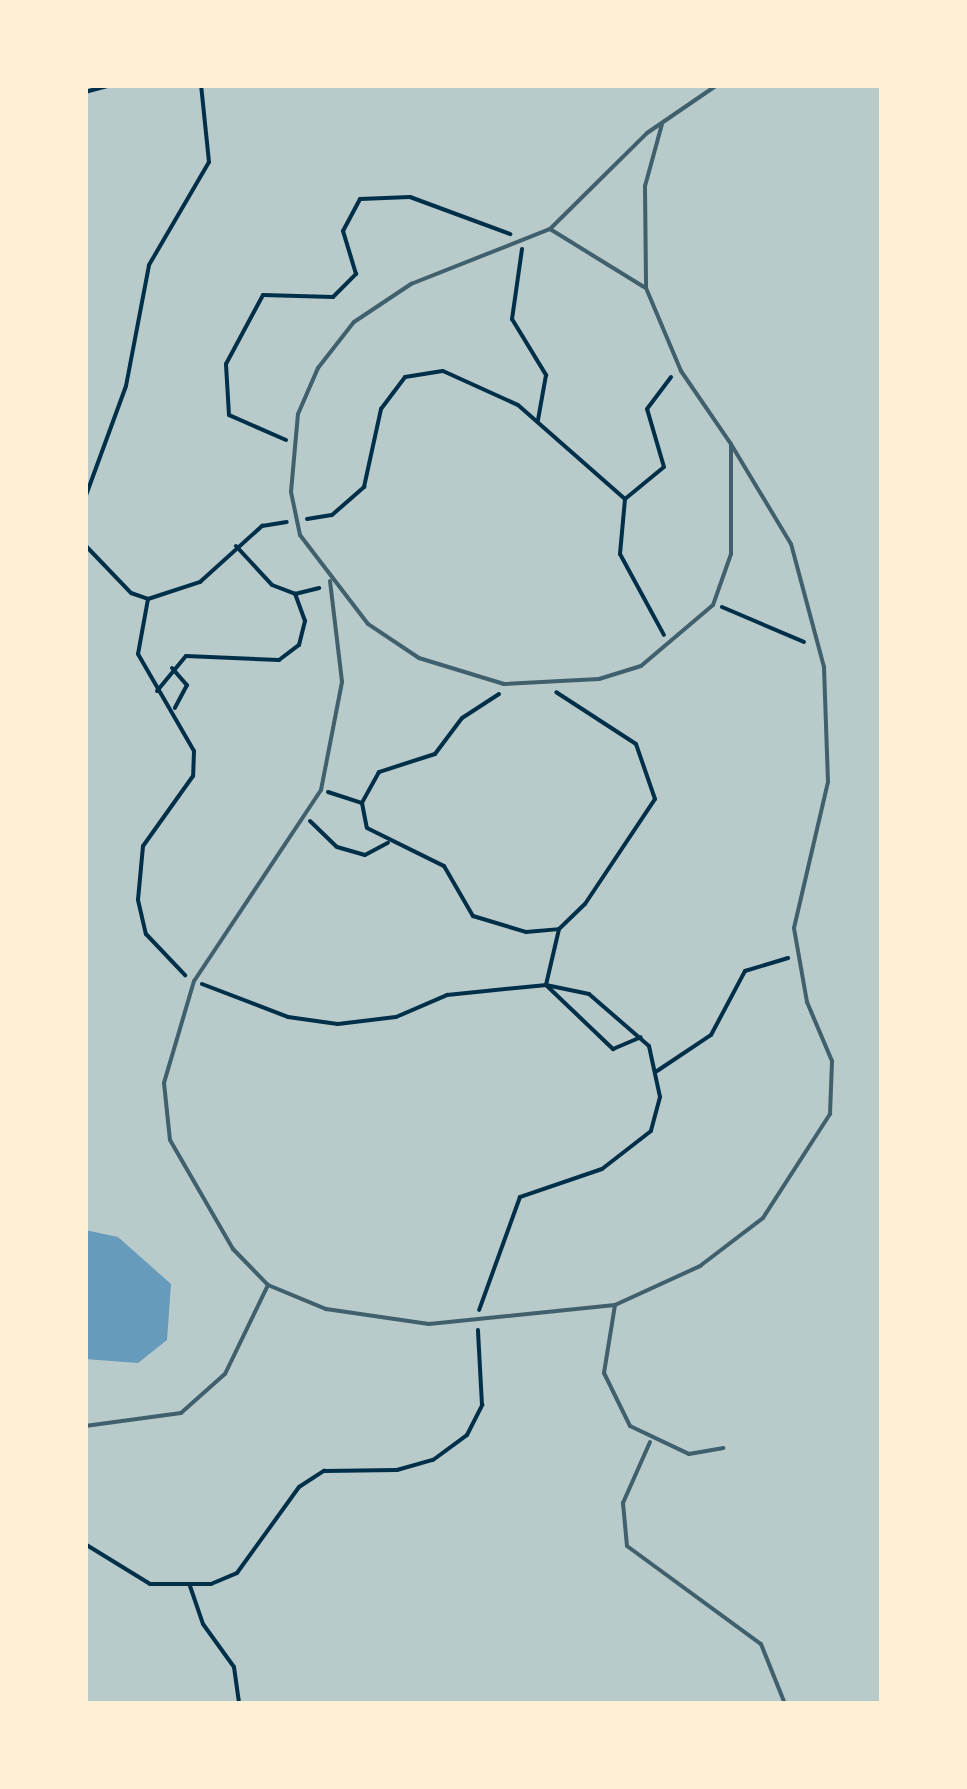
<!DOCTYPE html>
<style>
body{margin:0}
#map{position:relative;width:967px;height:1789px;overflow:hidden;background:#fdf0d5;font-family:"Exo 2",sans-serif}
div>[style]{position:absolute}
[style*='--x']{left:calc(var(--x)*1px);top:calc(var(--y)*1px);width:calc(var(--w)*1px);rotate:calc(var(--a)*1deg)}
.green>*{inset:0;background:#b9caca;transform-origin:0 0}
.water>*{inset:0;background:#669bbc}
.path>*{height:4px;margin:-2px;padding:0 2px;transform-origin:2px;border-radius:2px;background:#003049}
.service>*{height:4px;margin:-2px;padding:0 2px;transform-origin:2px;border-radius:2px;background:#3f606c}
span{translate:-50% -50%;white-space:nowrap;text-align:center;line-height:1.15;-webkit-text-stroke:10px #fdf0d5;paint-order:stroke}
.frame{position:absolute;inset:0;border:88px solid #fdf0d5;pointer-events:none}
</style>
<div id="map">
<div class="green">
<i style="left:85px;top:85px;width:797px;height:1619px"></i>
</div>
<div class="water">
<i style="clip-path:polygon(85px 1230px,118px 1237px,171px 1284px,167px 1340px,138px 1363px,85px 1359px)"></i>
</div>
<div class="path">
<i style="--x:85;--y:92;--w:28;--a:-15"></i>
<i style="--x:522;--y:249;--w:71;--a:98.1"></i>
<i style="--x:512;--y:319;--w:66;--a:58.7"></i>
<i style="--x:546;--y:375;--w:46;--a:100.1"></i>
<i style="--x:286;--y:440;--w:62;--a:-156.3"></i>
<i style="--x:229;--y:415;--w:51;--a:-93.4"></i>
<i style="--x:226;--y:364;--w:78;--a:-61.8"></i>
<i style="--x:263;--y:295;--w:70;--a:1.6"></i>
<i style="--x:333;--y:297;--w:33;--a:-45"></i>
<i style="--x:356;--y:274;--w:45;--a:-106.8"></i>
<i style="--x:343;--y:231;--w:36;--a:-62"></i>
<i style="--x:360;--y:199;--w:50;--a:-2.3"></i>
<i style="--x:410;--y:197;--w:107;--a:20.3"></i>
<i style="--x:85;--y:498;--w:119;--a:-69.9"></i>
<i style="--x:126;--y:386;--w:123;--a:-79.2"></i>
<i style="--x:149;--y:265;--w:119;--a:-59.8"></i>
<i style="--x:209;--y:162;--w:77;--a:-95.9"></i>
<i style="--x:625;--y:499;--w:50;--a:-39.4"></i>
<i style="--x:664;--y:467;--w:60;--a:-106.3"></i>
<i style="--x:647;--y:409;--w:40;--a:-53"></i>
<i style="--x:307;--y:519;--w:25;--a:-9"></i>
<i style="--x:332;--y:515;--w:43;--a:-41.2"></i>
<i style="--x:364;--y:487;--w:80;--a:-77.7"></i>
<i style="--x:381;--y:409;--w:40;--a:-53"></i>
<i style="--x:405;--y:377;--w:38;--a:-9"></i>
<i style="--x:443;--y:371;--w:82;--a:24.4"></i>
<i style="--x:518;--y:405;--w:142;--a:41.3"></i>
<i style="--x:625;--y:499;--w:55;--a:95.2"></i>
<i style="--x:620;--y:554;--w:92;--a:61.5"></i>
<i style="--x:85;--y:545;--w:66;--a:46.2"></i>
<i style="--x:131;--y:593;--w:18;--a:19"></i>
<i style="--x:148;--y:599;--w:55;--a:-18.1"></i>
<i style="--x:200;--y:582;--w:84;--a:-42.1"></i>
<i style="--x:262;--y:526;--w:25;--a:-9"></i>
<i style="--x:236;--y:546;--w:53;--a:47.3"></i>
<i style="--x:272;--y:585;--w:25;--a:21"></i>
<i style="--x:295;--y:594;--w:25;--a:-14"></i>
<i style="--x:148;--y:599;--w:56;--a:100.3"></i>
<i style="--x:138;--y:654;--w:112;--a:60"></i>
<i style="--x:194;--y:751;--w:25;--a:92"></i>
<i style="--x:193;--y:776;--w:86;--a:125.5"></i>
<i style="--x:143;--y:846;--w:54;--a:95.3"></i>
<i style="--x:138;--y:900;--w:35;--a:77"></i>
<i style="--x:146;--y:934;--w:57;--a:46.4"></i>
<i style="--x:722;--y:607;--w:89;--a:23.1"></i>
<i style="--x:172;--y:668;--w:23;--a:49"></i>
<i style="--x:187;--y:685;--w:26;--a:118"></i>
<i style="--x:157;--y:691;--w:45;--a:-50.4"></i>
<i style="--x:186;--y:656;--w:93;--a:2.5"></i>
<i style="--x:279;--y:660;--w:25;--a:-37"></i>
<i style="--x:299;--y:645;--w:25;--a:-76"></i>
<i style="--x:305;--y:621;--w:29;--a:-110"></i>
<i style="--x:499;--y:694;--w:44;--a:147"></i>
<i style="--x:462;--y:718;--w:45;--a:126.9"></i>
<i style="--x:435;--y:754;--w:59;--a:162.2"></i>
<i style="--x:379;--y:772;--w:35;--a:119"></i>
<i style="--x:362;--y:803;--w:25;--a:79"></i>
<i style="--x:367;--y:828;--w:86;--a:26.3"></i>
<i style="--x:444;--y:866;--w:58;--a:59.9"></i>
<i style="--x:473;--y:916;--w:55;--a:16.8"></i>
<i style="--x:526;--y:932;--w:33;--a:-5"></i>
<i style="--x:559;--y:929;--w:36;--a:-44"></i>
<i style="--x:585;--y:904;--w:126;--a:-56.3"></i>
<i style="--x:655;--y:799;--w:58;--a:-109.1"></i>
<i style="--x:636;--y:744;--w:95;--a:-147"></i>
<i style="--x:328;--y:792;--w:36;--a:18"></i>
<i style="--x:310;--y:821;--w:37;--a:44"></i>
<i style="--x:337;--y:847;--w:29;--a:16"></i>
<i style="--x:365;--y:855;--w:26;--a:-28"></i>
<i style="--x:559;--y:929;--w:57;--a:103.1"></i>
<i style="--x:546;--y:985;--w:93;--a:43.7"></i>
<i style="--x:613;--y:1049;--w:30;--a:-23"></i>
<i style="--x:202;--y:984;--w:92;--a:21"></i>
<i style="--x:288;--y:1017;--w:50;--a:8"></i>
<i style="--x:338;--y:1024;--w:58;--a:-6.9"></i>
<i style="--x:396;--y:1017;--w:56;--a:-23.3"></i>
<i style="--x:447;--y:995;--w:100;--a:-5.8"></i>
<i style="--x:546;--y:985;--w:44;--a:11.8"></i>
<i style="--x:589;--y:994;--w:79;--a:40.9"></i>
<i style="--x:649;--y:1046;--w:52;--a:77.8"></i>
<i style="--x:660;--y:1097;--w:35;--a:105"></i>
<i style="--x:651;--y:1131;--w:62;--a:142.2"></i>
<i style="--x:602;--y:1169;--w:87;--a:161.1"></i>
<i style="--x:520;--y:1197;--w:120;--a:109.9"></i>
<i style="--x:657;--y:1071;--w:65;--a:-33.7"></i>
<i style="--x:711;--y:1035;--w:72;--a:-62"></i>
<i style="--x:745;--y:971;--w:45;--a:-16.8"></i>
<i style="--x:85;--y:1544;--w:76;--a:31.6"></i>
<i style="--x:150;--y:1584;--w:61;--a:0"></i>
<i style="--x:211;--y:1584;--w:28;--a:-23"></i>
<i style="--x:237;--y:1573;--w:106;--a:-54.2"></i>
<i style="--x:299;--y:1487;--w:30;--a:-33"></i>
<i style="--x:324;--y:1471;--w:73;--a:-0.8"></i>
<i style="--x:397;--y:1470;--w:37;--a:-16"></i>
<i style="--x:433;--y:1460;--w:42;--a:-36.3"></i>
<i style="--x:467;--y:1435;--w:34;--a:-63"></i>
<i style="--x:482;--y:1405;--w:75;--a:-93.1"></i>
<i style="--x:190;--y:1586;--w:40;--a:71.1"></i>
<i style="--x:203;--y:1624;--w:53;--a:54.2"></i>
<i style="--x:234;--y:1667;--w:37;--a:82"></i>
</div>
<div class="service">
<i style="--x:662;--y:124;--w:64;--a:105.3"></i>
<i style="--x:645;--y:186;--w:102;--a:89.4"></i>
<i style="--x:646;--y:288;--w:90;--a:67.1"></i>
<i style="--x:681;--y:371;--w:88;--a:55.6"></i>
<i style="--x:731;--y:444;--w:110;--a:90"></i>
<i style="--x:731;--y:554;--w:54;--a:109.4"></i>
<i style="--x:713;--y:605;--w:94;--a:139.7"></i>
<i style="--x:641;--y:666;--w:44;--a:162.8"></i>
<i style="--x:599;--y:679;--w:95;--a:177"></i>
<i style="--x:504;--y:684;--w:89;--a:-163"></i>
<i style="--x:419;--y:658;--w:61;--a:-146.3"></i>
<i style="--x:368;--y:624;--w:112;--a:-127.4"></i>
<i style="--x:300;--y:535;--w:44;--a:-101.8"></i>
<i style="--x:291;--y:492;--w:78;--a:-84.9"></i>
<i style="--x:298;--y:414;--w:50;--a:-66.5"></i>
<i style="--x:318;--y:368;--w:58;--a:-52"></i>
<i style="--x:354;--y:322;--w:69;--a:-33.7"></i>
<i style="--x:411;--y:284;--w:149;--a:-21.6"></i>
<i style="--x:550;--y:229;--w:136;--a:-44.7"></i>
<i style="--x:647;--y:133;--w:85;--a:-34.4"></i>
<i style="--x:550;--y:229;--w:110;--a:31.7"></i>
<i style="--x:330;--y:581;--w:102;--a:83.2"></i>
<i style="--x:342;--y:682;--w:110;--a:101"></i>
<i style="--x:321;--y:790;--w:229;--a:123.6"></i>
<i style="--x:194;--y:981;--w:106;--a:106.4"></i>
<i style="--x:164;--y:1083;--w:57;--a:84"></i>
<i style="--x:170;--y:1140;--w:126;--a:60"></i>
<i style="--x:233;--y:1249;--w:50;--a:45.8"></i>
<i style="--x:268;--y:1285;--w:63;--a:22.5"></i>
<i style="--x:326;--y:1309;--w:104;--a:8.3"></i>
<i style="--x:429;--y:1324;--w:187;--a:-5.8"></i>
<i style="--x:615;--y:1305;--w:94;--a:-24.6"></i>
<i style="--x:700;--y:1266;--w:79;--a:-37.3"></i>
<i style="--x:763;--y:1218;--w:124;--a:-57.2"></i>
<i style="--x:830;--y:1114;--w:53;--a:-87.8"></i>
<i style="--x:832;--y:1061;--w:64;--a:-113"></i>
<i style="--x:807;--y:1002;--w:75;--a:-100"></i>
<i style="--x:794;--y:928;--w:150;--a:-76.9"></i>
<i style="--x:828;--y:782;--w:115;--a:-92"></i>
<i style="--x:824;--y:667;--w:127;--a:-105"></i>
<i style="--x:791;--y:544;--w:117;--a:-121"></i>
<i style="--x:615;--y:1305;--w:69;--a:99.2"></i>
<i style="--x:604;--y:1373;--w:59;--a:63.9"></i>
<i style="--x:630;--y:1426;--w:65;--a:25.4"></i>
<i style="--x:689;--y:1454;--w:35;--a:-10"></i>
<i style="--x:85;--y:1426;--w:97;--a:-7.7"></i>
<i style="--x:181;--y:1413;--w:59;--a:-41.6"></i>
<i style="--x:225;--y:1374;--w:99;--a:-64.2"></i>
<i style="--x:650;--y:1442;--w:67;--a:113.9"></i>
<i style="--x:623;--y:1503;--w:43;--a:84.7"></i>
<i style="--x:627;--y:1546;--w:166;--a:36.2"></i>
<i style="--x:761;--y:1644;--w:65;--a:68.2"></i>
</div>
<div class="frame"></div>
</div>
